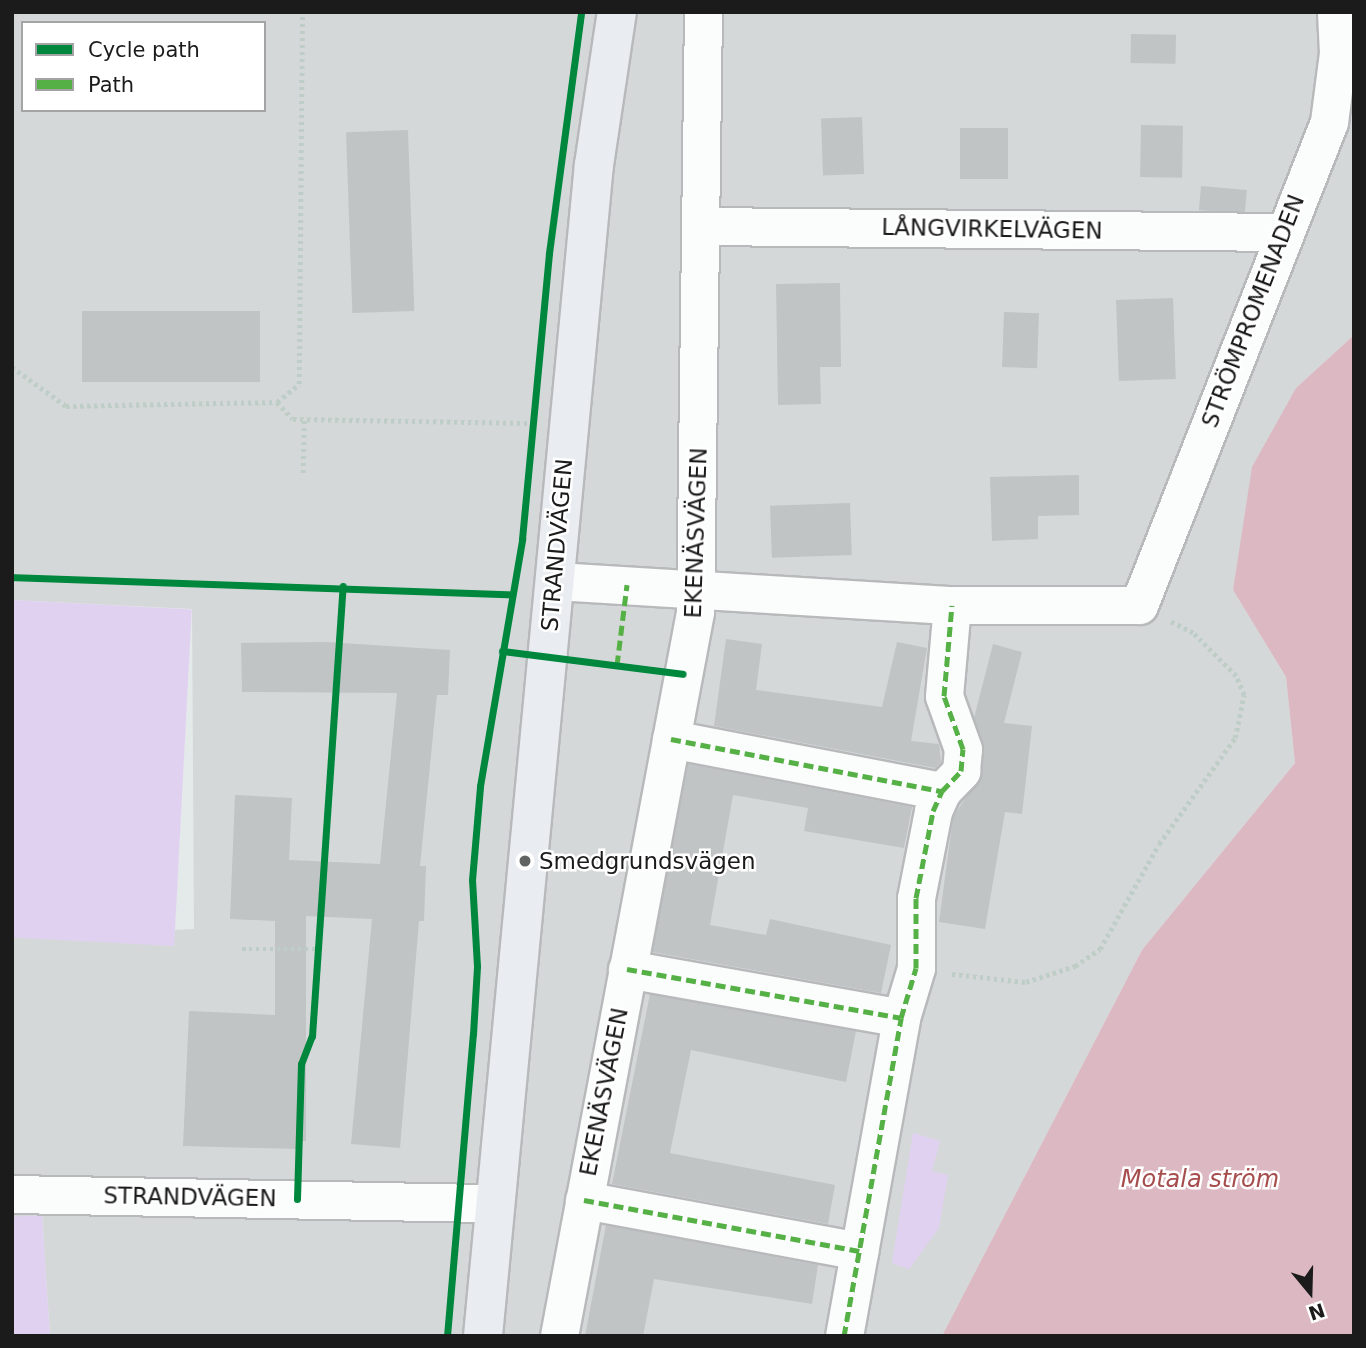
<!DOCTYPE html>
<meta charset="utf-8">
<style>
body{margin:0}
#map{position:relative;width:1366px;height:1348px;overflow:hidden;background:#e4e9ea;font-family:"DejaVu Sans",sans-serif}
div>[style]{position:absolute}
[style*='--x']{left:calc(var(--x)*1px);top:calc(var(--y)*1px);width:calc(var(--w)*1px);rotate:calc(var(--a)*1deg)}
.residential>*{inset:0;background:#d5d8d9}
.park>*{inset:0;background:#e1d1f1;transform-origin:0 0}
.parking>*{inset:0;background:#d5d8d8;transform-origin:0 0}
.water>*{inset:0;background:#dcb8c2}
.building>*{inset:0;background:#c0c4c5;transform-origin:0 0}
.path>*{height:4.5px;margin-top:-2.25px;transform-origin:0;background:repeating-linear-gradient(90deg,#bfcdc7 0 3.5px,transparent 0 7px)}
.roads{filter:drop-shadow(2px 0 #b7b9ba) drop-shadow(-2px 0 #b7b9ba) drop-shadow(0 2px #b7b9ba) drop-shadow(0 -2px #b7b9ba)}
.street>*{height:37px;margin:-18.5px;padding:0 18.5px;transform-origin:18.5px;border-radius:18.5px;background:#fbfcfc}
.secondary>*{height:38px;margin:-19px;padding:0 19px;transform-origin:19px;border-radius:19px;background:#e9edf2}
.quiet>*{height:5px;margin-top:-2.5px;transform-origin:0;background:repeating-linear-gradient(90deg,#55b145 0 10px,transparent 0 15px)}
.cycleway>*{height:7px;margin:-3.5px;padding:0 3.5px;transform-origin:3.5px;border-radius:3.5px;background:#00873e}
.dots>*{width:19px;height:19px;translate:-50% -50%;box-sizing:border-box;border:4px solid #fff;border-radius:50%}
span{translate:-50% -50%;white-space:nowrap;text-align:center;line-height:1.15;-webkit-text-stroke:5px #fff;paint-order:stroke}
.street-label{font-size:23px;color:#1b1b1b}
.poi-label{font-size:23px;color:#1b1b1b}
.left{translate:0 -50%;text-align:left}
.water-label{font-size:24px;color:#a64d4d;font-style:italic}
.frame{position:absolute;inset:0;border:14px solid #1b1b1b;pointer-events:none}
.legend{position:absolute;left:21px;top:21px;width:245px;height:91px;box-sizing:border-box;background:#fff;border:2px solid #a4a4a4;margin:0;padding:9px 12px;list-style:none;font-size:21px;color:#1b1b1b}
.legend li{display:flex;align-items:center;gap:14px;height:35px}
.legend b{width:35px;border:2px solid #a4a4a4}
.north{position:absolute;left:1275px;top:1257px;width:70px;height:70px;-webkit-text-stroke:5px #fff;paint-order:stroke;rotate:161deg;font-size:19px;font-weight:700;line-height:28px;text-align:center;color:#1b1b1b}
.north::after{content:'';display:block;margin:auto;width:24px;height:32px;background:#1b1b1b;clip-path:polygon(50% 0,100% 100%,50% 72%,0 100%)}
</style>
<div id="map">
<div class="residential">
<i style="clip-path:polygon(evenodd,12px 12px,1354px 12px,1354px 335px,1296px 388px,1233px 590px,1286px 677px,1295px 763px,1142px 950px,942px 1336px,50px 1336px,42px 1216px,12px 1217px,12px 937px,194px 929px,192px 609px,12px 600px,12px 12px,23px 23px,264px 23px,264px 110px,23px 110px,23px 23px)"></i>
</div>
<div class="park">
<i style="left:12px;top:600px;width:180px;height:337px;rotate:3deg"></i>
<i style="clip-path:polygon(913px 1133px,940px 1141px,932px 1171px,948px 1175px,939px 1228px,909px 1269px,892px 1263px)"></i>
<i style="clip-path:polygon(42px 1215px,50px 1336px,12px 1336px,12px 1217px)"></i>
</div>
<div class="parking">
<i style="left:298px;top:426px;width:198px;height:97px;rotate:1deg"></i>
<i style="left:627px;top:696px;width:37px;height:100px;rotate:9deg"></i>
<i style="left:592px;top:870px;width:40px;height:169px;rotate:10deg"></i>
<i style="left:551px;top:1104px;width:38px;height:168px;rotate:11deg"></i>
</div>
<div class="water">
<i style="clip-path:polygon(1354px 335px,1354px 1336px,942px 1336px,1142px 950px,1295px 763px,1286px 677px,1233px 590px,1252px 467px,1296px 388px)"></i>
</div>
<div class="building">
<i style="left:1131px;top:34px;width:45px;height:29px;rotate:1deg"></i>
<i style="left:862px;top:117px;width:57px;height:41px;rotate:88deg"></i>
<i style="left:1141px;top:125px;width:42px;height:52px;rotate:1deg"></i>
<i style="left:960px;top:128px;width:48px;height:51px"></i>
<i style="left:408px;top:130px;width:181px;height:62px;rotate:88deg"></i>
<i style="left:1201px;top:186px;width:46px;height:24px;rotate:5deg"></i>
<i style="clip-path:polygon(840px 283px,841px 367px,820px 367px,821px 404px,778px 405px,776px 284px)"></i>
<i style="left:1173px;top:298px;width:81px;height:57px;rotate:88deg"></i>
<i style="left:82px;top:311px;width:178px;height:71px"></i>
<i style="left:1004px;top:312px;width:35px;height:55px;rotate:2deg"></i>
<i style="clip-path:polygon(1079px 475px,1079px 515px,1038px 516px,1038px 539px,992px 541px,990px 477px)"></i>
<i style="left:850px;top:503px;width:52px;height:80px;rotate:88deg"></i>
<i style="clip-path:polygon(726px 639px,762px 644px,756px 690px,882px 707px,897px 642px,927px 648px,911px 741px,939px 744px,941px 762px,935px 768px,714px 726px)"></i>
<i style="clip-path:polygon(326px 642px,450px 650px,448px 695px,437px 695px,420px 866px,426px 866px,424px 921px,419px 921px,400px 1148px,351px 1144px,372px 919px,306px 916px,306px 1141px,297px 1141px,297px 1149px,183px 1146px,189px 1011px,275px 1015px,275px 921px,230px 919px,235px 795px,292px 798px,289px 860px,380px 864px,397px 693px,242px 692px,241px 643px)"></i>
<i style="clip-path:polygon(993px 644px,1022px 652px,1004px 723px,1032px 726px,1022px 814px,1005px 812px,985px 929px,939px 922px,953px 817px,982px 773px,983px 742px,974px 718px)"></i>
<i style="clip-path:polygon(688px 764px,912px 807px,904px 848px,804px 831px,808px 808px,733px 795px,710px 925px,766px 935px,770px 919px,891px 945px,881px 993px,652px 952px)"></i>
<i style="clip-path:polygon(650px 994px,856px 1031px,846px 1082px,691px 1050px,670px 1153px,835px 1185px,828px 1224px,612px 1184px)"></i>
<i style="clip-path:polygon(606px 1225px,818px 1265px,812px 1304px,654px 1279px,643px 1336px,585px 1336px)"></i>
</div>
<div class="path">
<i style="--x:12;--y:367;--w:67;--a:35.8"></i>
<i style="--x:66;--y:406;--w:211;--a:-1.1"></i>
<i style="--x:277;--y:402;--w:28;--a:-39"></i>
<i style="--x:299;--y:384;--w:372;--a:-89.5"></i>
<i style="--x:277;--y:402;--w:23;--a:47"></i>
<i style="--x:293;--y:419;--w:239;--a:1"></i>
<i style="--x:303;--y:473;--w:54;--a:-88.9"></i>
<i style="--x:242;--y:949;--w:74;--a:0"></i>
<i style="--x:952;--y:974;--w:74;--a:6.2"></i>
<i style="--x:1026;--y:982;--w:52;--a:-18.1"></i>
<i style="--x:1075;--y:966;--w:30;--a:-34"></i>
<i style="--x:1100;--y:949;--w:120;--a:-60.7"></i>
<i style="--x:1159;--y:844;--w:130;--a:-54.4"></i>
<i style="--x:1235;--y:738;--w:44;--a:-78.2"></i>
<i style="--x:1244;--y:695;--w:21;--a:-113"></i>
<i style="--x:1236;--y:676;--w:61;--a:-135"></i>
<i style="--x:1193;--y:633;--w:25;--a:-153"></i>
</div>
<div class="roads">
<div class="street">
<i style="--x:702;--y:226;--w:581;--a:0.59"></i>
<i style="--x:556;--y:581;--w:397;--a:3.5"></i>
<i style="--x:952;--y:605;--w:187;--a:0"></i>
<i style="--x:1139;--y:605;--w:519;--a:-68.53"></i>
<i style="--x:1329;--y:122;--w:70;--a:-82.6"></i>
<i style="--x:1338;--y:53;--w:41;--a:-92.8"></i>
<i style="--x:671;--y:739;--w:276;--a:10.9"></i>
<i style="--x:627;--y:969;--w:278;--a:10.1"></i>
<i style="--x:12;--y:1194;--w:482;--a:1.1"></i>
<i style="--x:584;--y:1200;--w:280;--a:10.5"></i>
<i style="--x:559;--y:1336;--w:737;--a:-79.36"></i>
<i style="--x:695;--y:612;--w:600;--a:-89.24"></i>
<i style="--x:844;--y:1336;--w:323;--a:-79.8"></i>
<i style="--x:901;--y:1018;--w:52;--a:-73.3"></i>
<i style="--x:916;--y:968;--w:70;--a:-90"></i>
<i style="--x:916;--y:898;--w:89;--a:-78.9"></i>
<i style="--x:933;--y:811;--w:22;--a:-66"></i>
<i style="--x:942;--y:791;--w:28;--a:-46"></i>
<i style="--x:961;--y:771;--w:22;--a:-85"></i>
<i style="--x:963;--y:749;--w:56;--a:-109.7"></i>
<i style="--x:944;--y:696;--w:91;--a:-85"></i>
</div>
<div class="secondary">
<i style="--x:483;--y:1336;--w:1176;--a:-84.59"></i>
<i style="--x:594;--y:165;--w:155;--a:-81.5"></i>
</div>
</div>
<div class="quiet">
<i style="--x:617;--y:665;--w:81;--a:-82.9"></i>
<i style="--x:671;--y:739;--w:276;--a:10.9"></i>
<i style="--x:627;--y:969;--w:278;--a:10.1"></i>
<i style="--x:584;--y:1200;--w:280;--a:10.5"></i>
<i style="--x:844;--y:1336;--w:323;--a:-79.8"></i>
<i style="--x:901;--y:1018;--w:52;--a:-73.3"></i>
<i style="--x:916;--y:968;--w:70;--a:-90"></i>
<i style="--x:916;--y:898;--w:89;--a:-78.9"></i>
<i style="--x:933;--y:811;--w:22;--a:-66"></i>
<i style="--x:942;--y:791;--w:28;--a:-46"></i>
<i style="--x:961;--y:771;--w:22;--a:-85"></i>
<i style="--x:963;--y:749;--w:56;--a:-109.7"></i>
<i style="--x:944;--y:696;--w:91;--a:-85"></i>
</div>
<div class="cycleway">
<i style="--x:12;--y:577;--w:499;--a:2"></i>
<i style="--x:502;--y:651;--w:182;--a:7.2"></i>
<i style="--x:297;--y:1199;--w:135;--a:-88.3"></i>
<i style="--x:301;--y:1064;--w:30;--a:-69"></i>
<i style="--x:312;--y:1036;--w:451;--a:-86.1"></i>
<i style="--x:447;--y:1336;--w:303;--a:-85.1"></i>
<i style="--x:473;--y:1034;--w:68;--a:-86.6"></i>
<i style="--x:477;--y:966;--w:86;--a:-93.3"></i>
<i style="--x:472;--y:880;--w:94;--a:-85.1"></i>
<i style="--x:480;--y:786;--w:251;--a:-80.3"></i>
<i style="--x:522;--y:539;--w:287;--a:-84.6"></i>
<i style="--x:549;--y:253;--w:243;--a:-82.4"></i>
</div>
<div class="dots">
<i style="left:525px;top:861px;background:#616363"></i>
</div>
<div class="street-label">
<span style="left:992px;top:229px;rotate:1deg">LÅNGVIRKELVÄGEN</span>
<span style="left:1253px;top:311px;rotate:-69deg">STRÖMPROMENADEN</span>
<span style="left:696px;top:533px;rotate:-88deg">EKENÄSVÄGEN</span>
<span style="left:557px;top:545px;rotate:-85deg">STRANDVÄGEN</span>
<span style="left:604px;top:1092px;rotate:-79deg">EKENÄSVÄGEN</span>
<span style="left:190px;top:1197px;rotate:1deg">STRANDVÄGEN</span>
</div>
<div class="poi-label">
<span class="left" style="left:539px;top:861px">Smedgrundsvägen</span>
</div>
<div class="water-label">
<span style="left:1200px;top:1180px">Motala ström</span>
</div>
<div class="frame"></div>
<ul class="legend">
<li><b style="height:9px;background:#00873e"></b>Cycle path</li>
<li><b style="height:9px;background:#55b145"></b>Path</li>
</ul>
<div class="north">N</div>
</div>
